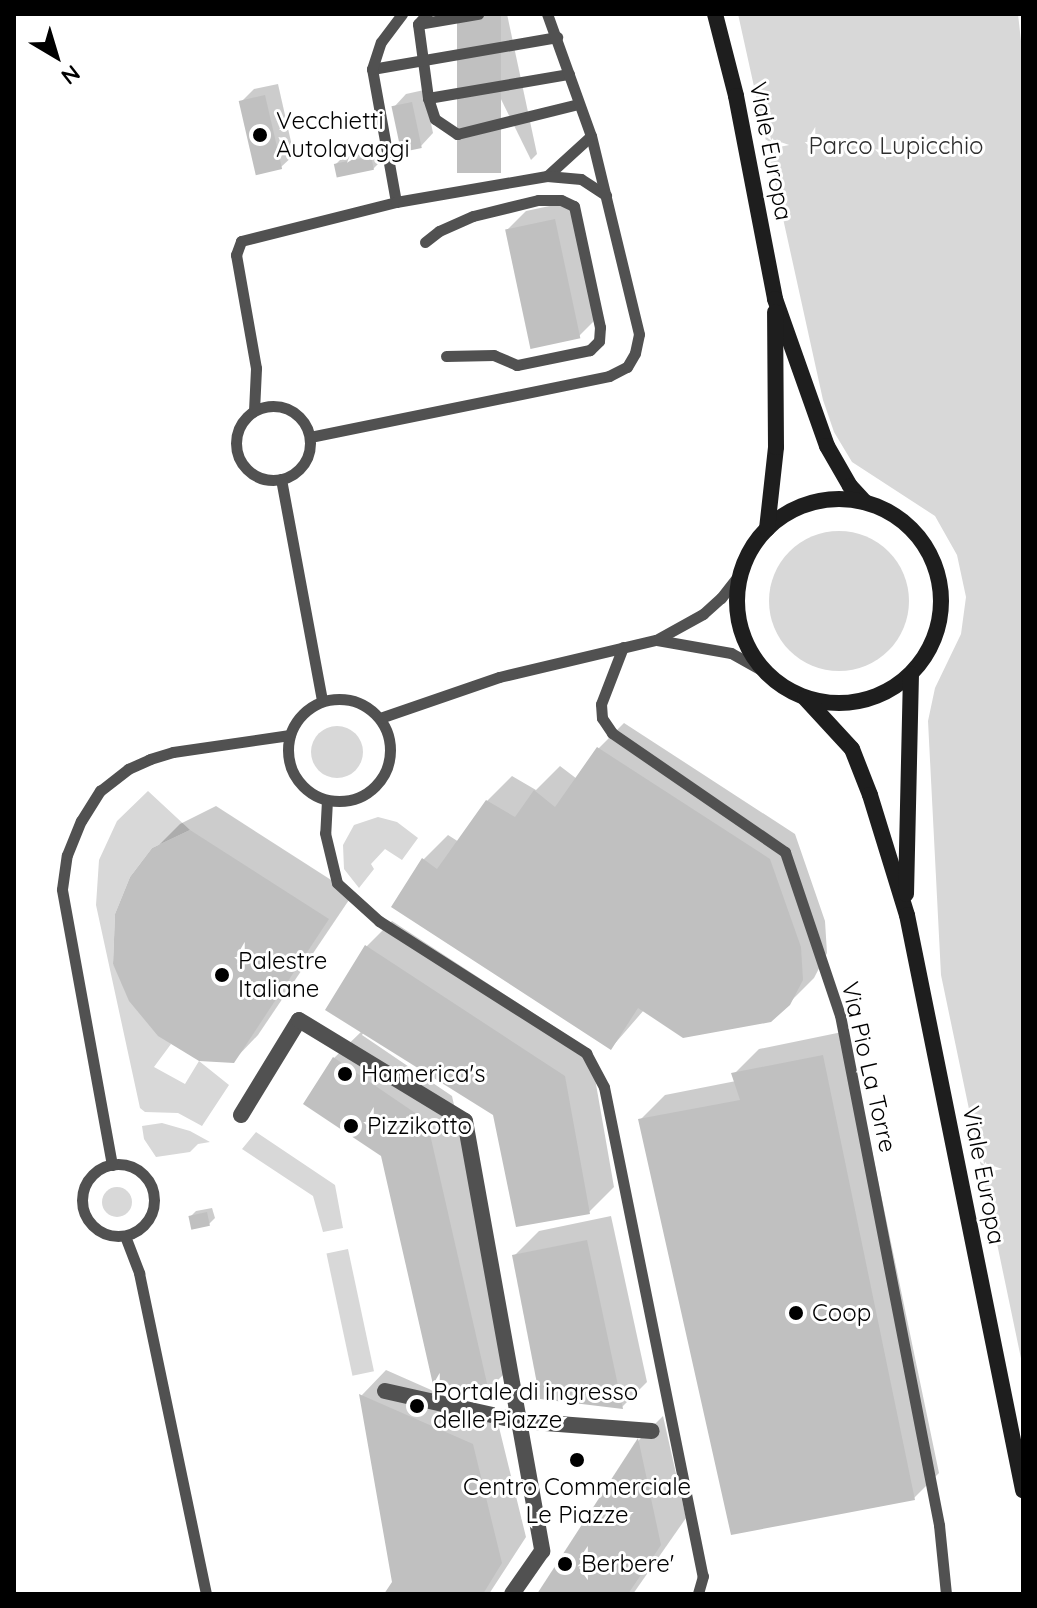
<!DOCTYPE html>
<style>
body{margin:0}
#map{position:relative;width:1037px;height:1608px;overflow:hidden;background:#fff;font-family:Quicksand,sans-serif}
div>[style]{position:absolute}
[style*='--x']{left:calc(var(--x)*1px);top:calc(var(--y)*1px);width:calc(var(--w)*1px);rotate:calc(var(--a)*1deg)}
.green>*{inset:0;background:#d8d8d8;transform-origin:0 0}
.round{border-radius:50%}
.shadow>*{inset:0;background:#0003}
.building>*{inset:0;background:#c0c0c0;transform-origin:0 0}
.lane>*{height:11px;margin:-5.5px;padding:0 5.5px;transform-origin:5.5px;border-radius:5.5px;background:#515151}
.lane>.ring{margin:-5.5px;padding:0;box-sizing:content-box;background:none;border:11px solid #515151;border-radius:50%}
.street>*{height:16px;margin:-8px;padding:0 8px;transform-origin:8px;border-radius:8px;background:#515151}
.secondary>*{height:16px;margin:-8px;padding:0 8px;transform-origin:8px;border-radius:8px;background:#1e1e1e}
.secondary>.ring{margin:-8px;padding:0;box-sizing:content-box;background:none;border:16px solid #1e1e1e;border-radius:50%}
.dots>*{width:22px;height:22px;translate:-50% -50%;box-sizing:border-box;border:4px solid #fff;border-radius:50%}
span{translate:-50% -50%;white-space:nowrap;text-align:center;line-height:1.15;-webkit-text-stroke:6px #fff;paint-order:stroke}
.poi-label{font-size:24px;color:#000}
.left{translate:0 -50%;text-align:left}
.park-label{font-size:24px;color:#2f2f2f}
.street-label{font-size:24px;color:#000}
.frame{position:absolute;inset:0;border:16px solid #000;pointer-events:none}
.north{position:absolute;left:16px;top:16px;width:80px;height:80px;-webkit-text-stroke:6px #fff;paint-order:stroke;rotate:142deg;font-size:22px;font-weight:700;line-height:32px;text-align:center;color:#000}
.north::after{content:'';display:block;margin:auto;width:28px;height:36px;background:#000;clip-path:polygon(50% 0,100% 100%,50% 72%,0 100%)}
</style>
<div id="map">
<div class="green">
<i style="clip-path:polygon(738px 14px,1018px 14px,1023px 59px,1023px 1368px,941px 975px,928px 721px,935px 688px,961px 634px,966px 597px,957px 555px,935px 516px,852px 462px,834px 432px,823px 400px)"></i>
<i class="round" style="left:769px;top:531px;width:140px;height:140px"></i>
<i class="round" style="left:311px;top:726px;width:52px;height:52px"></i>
<i style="clip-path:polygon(148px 791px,190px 830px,152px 848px,130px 877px,115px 914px,113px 964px,171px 1044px,154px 1067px,185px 1084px,199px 1061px,229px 1085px,202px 1126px,178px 1113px,145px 1112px,140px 1108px,96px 905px,99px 860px,117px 821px)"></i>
<i style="clip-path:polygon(378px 817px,397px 822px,418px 838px,402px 860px,385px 849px,371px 864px,374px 869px,359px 888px,344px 869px,343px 845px,354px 825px)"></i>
<i style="clip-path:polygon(162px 1123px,190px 1131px,210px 1142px,198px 1144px,190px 1152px,156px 1157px,144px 1139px,142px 1126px)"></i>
<i style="clip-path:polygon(256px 1132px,335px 1185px,343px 1228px,323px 1232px,313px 1196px,242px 1149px)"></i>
<i class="round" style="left:102px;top:1187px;width:30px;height:30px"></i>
<i style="left:348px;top:1249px;width:125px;height:22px;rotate:78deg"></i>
</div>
<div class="shadow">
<i style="clip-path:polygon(459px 14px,507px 14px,537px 154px,531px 160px)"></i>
<i style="clip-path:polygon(278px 84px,294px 155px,281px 167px,241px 102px,254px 89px)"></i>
<i style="clip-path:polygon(424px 90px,433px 133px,421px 146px,394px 107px,406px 94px)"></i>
<i style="clip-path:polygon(376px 151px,379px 163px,373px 169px,336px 164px,342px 158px)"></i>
<i style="clip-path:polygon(573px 201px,598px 317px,579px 336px,507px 230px,526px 211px)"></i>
<i style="clip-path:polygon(624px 723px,795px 834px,825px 921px,827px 953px,814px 978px,788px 1004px,644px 1010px,611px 1048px,423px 860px,448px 835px,459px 842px,487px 801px,512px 776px,536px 790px,560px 766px,577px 779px,599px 748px)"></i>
<i style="clip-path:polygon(216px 806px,353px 894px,258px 1035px,233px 1061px,154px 850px,180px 824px)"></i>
<i style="clip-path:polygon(392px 921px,590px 1050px,614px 1187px,589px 1212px,495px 1113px,364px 1032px,362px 1035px,452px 1096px,513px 1365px,488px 1390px,383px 1154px,334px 1058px,362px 1031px,367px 946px)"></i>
<i style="clip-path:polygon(847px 1031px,939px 1473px,914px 1498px,640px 1120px,665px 1095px,736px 1081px,734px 1074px,759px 1049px)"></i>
<i style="clip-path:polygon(212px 1208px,215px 1218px,209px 1224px,190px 1217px,196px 1211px)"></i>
<i style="clip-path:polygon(611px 1216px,647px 1382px,622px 1407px,514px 1256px,539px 1231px)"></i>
<i style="clip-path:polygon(386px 1370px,497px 1419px,526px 1537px,489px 1594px,387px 1594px,394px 1582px,362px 1395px)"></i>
<i style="clip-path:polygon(663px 1416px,686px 1518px,633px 1594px,539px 1594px,639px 1440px)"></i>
</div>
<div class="building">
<i style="left:457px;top:14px;width:44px;height:159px"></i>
<i style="left:265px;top:95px;width:76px;height:27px;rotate:77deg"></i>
<i style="left:412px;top:102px;width:47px;height:21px;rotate:78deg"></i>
<i style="left:371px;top:156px;width:14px;height:38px;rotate:78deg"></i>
<i style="left:555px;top:219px;width:122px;height:51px;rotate:78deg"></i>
<i style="clip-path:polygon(597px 747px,770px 859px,801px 947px,803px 980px,790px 1005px,771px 1022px,683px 1038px,638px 1008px,611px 1050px,391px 907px,422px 858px,437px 869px,486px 800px,515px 817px,534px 790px,555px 807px)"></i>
<i style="clip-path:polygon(190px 830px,329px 919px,234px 1063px,199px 1061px,158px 1036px,129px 1001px,113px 964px,115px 914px,130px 877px,152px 848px)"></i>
<i style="clip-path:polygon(365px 945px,565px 1076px,590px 1214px,516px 1227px,493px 1115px,325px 1010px)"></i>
<i style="clip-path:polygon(823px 1055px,915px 1500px,731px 1535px,638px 1119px,740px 1100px,731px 1073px)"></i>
<i style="clip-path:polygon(333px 1057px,427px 1121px,489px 1392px,434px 1389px,381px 1156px,303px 1104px)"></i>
<i style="left:207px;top:1212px;width:14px;height:19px;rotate:78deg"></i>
<i style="clip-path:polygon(587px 1240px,623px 1409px,540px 1399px,512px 1255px)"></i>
<i style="clip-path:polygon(359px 1394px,473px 1444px,502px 1563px,483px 1594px,384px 1594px,392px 1582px)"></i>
<i style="clip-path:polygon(638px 1438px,661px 1545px,628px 1594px,537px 1594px)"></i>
</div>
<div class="lane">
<i style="--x:427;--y:14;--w:13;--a:132"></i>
<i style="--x:418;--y:24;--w:75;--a:82.3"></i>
<i style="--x:428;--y:98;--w:22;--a:72"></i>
<i style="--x:435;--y:119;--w:27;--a:34"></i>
<i style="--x:457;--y:134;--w:125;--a:-13.9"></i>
<i style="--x:418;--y:24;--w:61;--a:-9.5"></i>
<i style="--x:372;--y:69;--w:188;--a:-9.8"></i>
<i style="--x:428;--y:98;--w:143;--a:-9.7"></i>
<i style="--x:547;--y:176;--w:59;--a:-42.3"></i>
<i style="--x:396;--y:202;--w:135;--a:-100.2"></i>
<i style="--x:372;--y:69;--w:28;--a:-72"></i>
<i style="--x:381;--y:42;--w:35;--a:-53"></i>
<i style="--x:425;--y:242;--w:18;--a:-38"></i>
<i style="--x:439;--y:231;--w:37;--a:-24"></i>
<i style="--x:473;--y:216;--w:67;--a:-13.8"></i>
<i style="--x:538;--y:200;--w:23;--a:0"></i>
<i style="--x:561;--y:200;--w:14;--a:25"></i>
<i style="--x:574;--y:206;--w:124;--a:77.9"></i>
<i style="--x:600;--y:327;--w:14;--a:94"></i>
<i style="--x:599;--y:341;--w:13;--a:135"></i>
<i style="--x:590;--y:350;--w:75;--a:168.4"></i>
<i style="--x:517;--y:365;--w:25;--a:-157"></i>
<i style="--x:494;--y:355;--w:48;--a:178.8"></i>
<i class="ring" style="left:236px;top:406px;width:63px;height:63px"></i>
<i style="--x:254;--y:411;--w:43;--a:-87.3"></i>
<i style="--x:256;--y:368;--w:115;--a:-100"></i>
<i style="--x:236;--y:255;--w:15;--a:-70"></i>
<i style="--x:241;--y:241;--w:160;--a:-14.1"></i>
<i style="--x:396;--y:202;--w:153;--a:-9.8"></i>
<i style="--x:547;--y:176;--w:34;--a:5"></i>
<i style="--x:581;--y:179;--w:30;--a:33"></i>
<i style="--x:310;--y:437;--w:305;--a:-11.5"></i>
<i style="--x:609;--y:376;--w:20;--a:-27"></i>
<i style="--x:627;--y:367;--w:16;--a:-60"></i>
<i style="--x:635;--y:353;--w:19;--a:-78"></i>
<i style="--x:639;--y:334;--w:204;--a:-103.6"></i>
<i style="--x:591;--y:136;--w:130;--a:-109.8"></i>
<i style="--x:281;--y:479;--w:226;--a:79.5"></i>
<i style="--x:657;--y:640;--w:75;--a:10"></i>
<i style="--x:731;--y:653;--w:41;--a:29.1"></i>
<i style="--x:623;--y:647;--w:61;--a:111.1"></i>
<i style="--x:601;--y:704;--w:14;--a:86"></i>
<i style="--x:602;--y:718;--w:18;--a:56"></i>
<i style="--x:612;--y:733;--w:210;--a:34.5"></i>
<i style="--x:785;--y:852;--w:172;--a:71.4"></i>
<i style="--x:840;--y:1015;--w:520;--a:79.01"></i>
<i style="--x:939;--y:1525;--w:69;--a:84.2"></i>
<i class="ring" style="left:288px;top:699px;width:91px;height:91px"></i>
<i style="--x:380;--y:718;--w:126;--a:-19"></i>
<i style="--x:499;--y:677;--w:161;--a:-13.3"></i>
<i style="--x:656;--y:640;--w:54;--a:-29"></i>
<i style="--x:703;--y:614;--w:24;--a:-42"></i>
<i style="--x:721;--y:598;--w:34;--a:-52"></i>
<i style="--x:327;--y:800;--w:33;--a:93"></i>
<i style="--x:325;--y:833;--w:51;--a:76.5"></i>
<i style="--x:337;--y:883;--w:57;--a:42.1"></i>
<i style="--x:379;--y:921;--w:246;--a:32.5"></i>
<i style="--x:586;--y:1053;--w:38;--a:62"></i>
<i style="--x:604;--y:1087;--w:499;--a:78.6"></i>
<i style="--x:703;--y:1576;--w:19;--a:106"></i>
<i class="ring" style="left:82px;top:1164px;width:61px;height:61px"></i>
<i style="--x:112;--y:1165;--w:280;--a:-100.3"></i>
<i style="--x:62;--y:889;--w:34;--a:-82"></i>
<i style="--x:67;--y:855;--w:37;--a:-68"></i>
<i style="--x:81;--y:821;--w:36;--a:-58"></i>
<i style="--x:100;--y:791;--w:36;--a:-38"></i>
<i style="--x:128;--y:769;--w:24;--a:-24"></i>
<i style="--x:150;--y:759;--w:24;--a:-17"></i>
<i style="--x:173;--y:752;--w:118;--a:-8.3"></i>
<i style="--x:125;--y:1236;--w:40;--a:69"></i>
<i style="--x:139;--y:1273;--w:328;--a:78.2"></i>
</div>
<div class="street">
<i style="--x:241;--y:1115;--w:111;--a:-58.6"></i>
<i style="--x:299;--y:1020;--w:194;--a:31.3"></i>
<i style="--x:465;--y:1121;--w:437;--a:79.8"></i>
<i style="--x:542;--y:1551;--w:52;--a:124.9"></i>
<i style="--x:385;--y:1391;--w:137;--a:12.6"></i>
<i style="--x:519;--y:1421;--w:133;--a:4.3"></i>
</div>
<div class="secondary">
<i style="--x:715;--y:14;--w:85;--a:75.6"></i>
<i style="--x:736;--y:96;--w:207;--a:79.1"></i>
<i style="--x:775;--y:299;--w:156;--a:70.5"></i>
<i style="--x:827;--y:446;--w:46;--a:60.1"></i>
<i style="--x:850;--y:486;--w:22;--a:47"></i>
<i class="ring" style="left:737px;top:499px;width:188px;height:188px"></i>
<i style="--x:767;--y:529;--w:82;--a:-83.7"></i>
<i style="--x:776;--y:447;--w:135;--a:-90.4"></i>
<i style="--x:805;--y:698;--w:69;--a:47.3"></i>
<i style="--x:852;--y:749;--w:49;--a:68.6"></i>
<i style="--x:870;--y:795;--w:126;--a:72.9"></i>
<i style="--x:907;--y:915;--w:587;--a:78.59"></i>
<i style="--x:906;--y:894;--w:220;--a:-88.7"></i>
</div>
<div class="dots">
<i style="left:260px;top:135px;background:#000"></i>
<i style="left:222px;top:975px;background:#000"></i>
<i style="left:345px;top:1074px;background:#000"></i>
<i style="left:351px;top:1126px;background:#000"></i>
<i style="left:796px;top:1313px;background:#000"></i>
<i style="left:417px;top:1406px;background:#000"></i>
<i style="left:577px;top:1460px;background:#000"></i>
<i style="left:565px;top:1564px;background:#000"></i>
</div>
<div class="poi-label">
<span class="left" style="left:276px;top:135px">Vecchietti<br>Autolavaggi</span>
<span class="left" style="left:238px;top:975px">Palestre<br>Italiane</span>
<span class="left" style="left:361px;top:1074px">Hamerica's</span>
<span class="left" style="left:367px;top:1126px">Pizzikotto</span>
<span class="left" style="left:812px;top:1313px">Coop</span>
<span class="left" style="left:433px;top:1406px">Portale di ingresso<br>delle Piazze</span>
<span style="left:577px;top:1501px">Centro Commerciale<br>Le Piazze</span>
<span class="left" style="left:581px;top:1564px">Berbere'</span>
</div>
<div class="park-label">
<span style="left:896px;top:146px">Parco Lupicchio</span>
</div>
<div class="street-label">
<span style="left:771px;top:151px;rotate:79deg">Viale Europa</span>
<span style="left:869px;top:1067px;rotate:77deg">Via Pio La Torre</span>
<span style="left:984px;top:1175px;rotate:79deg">Viale Europa</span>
</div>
<div class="frame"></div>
<div class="north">N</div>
</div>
